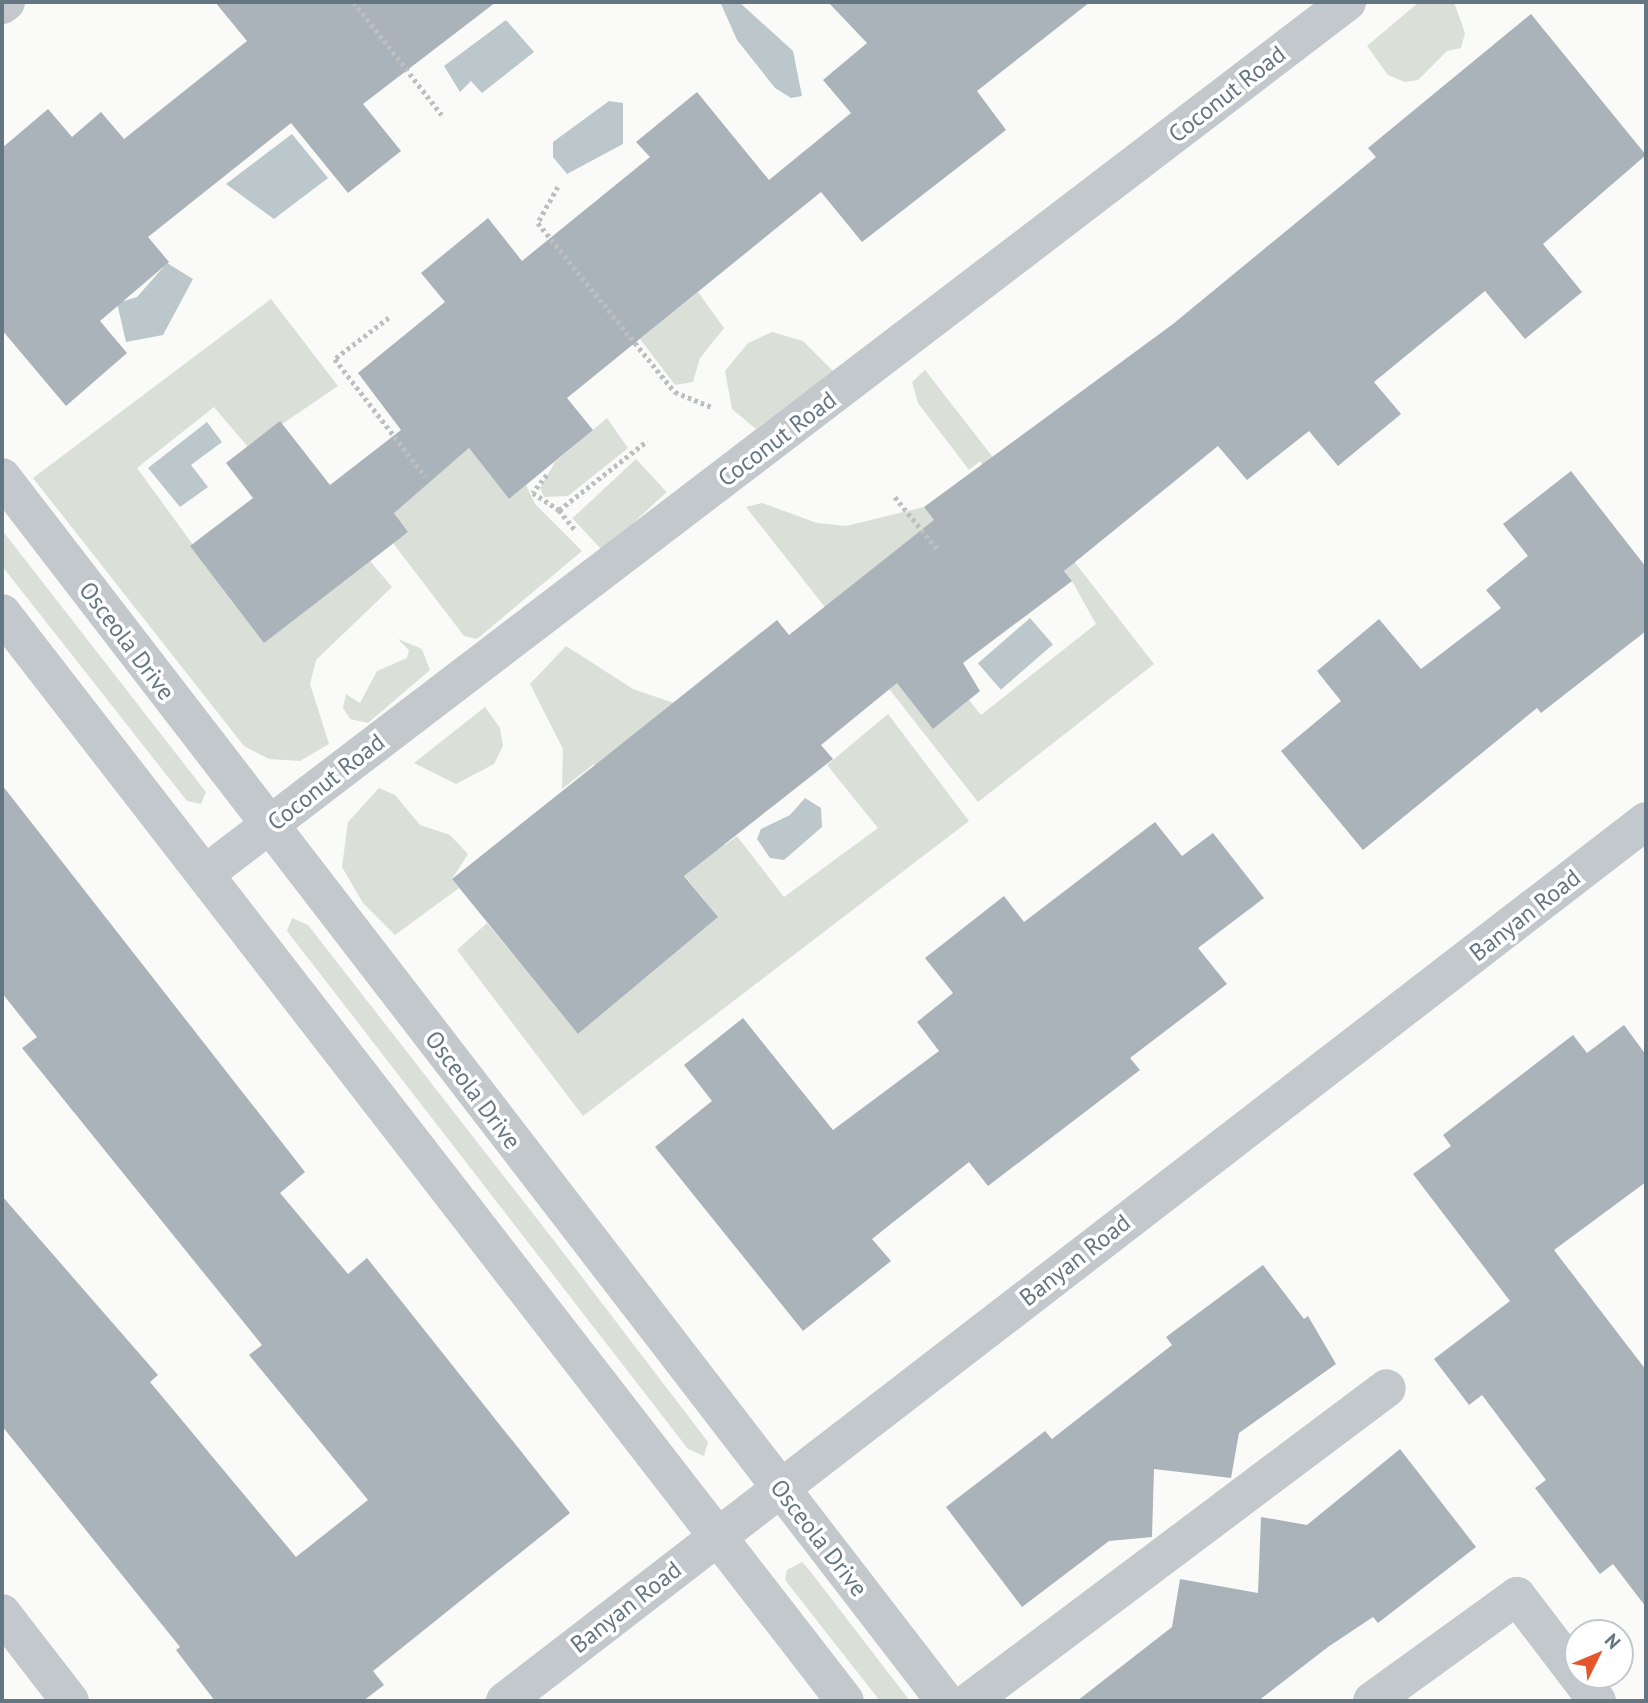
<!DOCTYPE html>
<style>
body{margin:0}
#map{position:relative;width:1648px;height:1703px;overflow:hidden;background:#fafaf8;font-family:"PT Sans",sans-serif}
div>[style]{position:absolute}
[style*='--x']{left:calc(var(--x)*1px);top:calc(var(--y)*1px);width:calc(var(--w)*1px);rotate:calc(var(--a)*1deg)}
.green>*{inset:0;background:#dadfd7;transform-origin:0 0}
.water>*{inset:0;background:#bbc7cb;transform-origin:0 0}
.building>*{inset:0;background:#aab3b9}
.path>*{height:4.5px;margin-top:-2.25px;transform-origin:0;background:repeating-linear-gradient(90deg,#bbbfc2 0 3.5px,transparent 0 7px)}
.minor>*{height:38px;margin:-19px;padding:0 19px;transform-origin:19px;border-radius:19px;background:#c3c8cc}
span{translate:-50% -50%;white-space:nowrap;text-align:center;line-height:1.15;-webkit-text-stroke:7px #fff;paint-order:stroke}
.street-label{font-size:24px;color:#657683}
.frame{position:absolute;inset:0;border:4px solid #657683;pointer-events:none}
.north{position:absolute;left:1564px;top:1619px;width:70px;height:70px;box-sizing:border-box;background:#fff;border:2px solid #c1c8cd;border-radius:50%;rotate:47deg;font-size:19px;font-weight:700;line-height:28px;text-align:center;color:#657683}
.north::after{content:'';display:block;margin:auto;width:24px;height:32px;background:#e4572e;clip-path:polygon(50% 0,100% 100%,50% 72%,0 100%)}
</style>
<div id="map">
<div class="green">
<i style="clip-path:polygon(1419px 2px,1454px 2px,1465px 33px,1461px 48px,1447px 51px,1418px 80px,1405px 82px,1388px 75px,1367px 46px)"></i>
<i style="clip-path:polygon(698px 292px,724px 328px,700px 358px,693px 382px,675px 385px,640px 339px)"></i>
<i style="clip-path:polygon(271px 299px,338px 386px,248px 447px,214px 407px,137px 468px,264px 642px,370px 561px,392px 587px,316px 660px,310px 684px,329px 744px,300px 761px,269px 759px,244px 746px,33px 478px)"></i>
<i style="clip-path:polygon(772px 332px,803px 341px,833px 371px,756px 429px,732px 409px,725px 371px,748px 343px)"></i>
<i style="clip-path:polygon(925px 370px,1154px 664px,978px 802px,746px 507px,762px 503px,817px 523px,846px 526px,924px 507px,953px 544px,933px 729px,969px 700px,981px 715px,1096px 624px,1072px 581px,980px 461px,969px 470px,918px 403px,912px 382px)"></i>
<i style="clip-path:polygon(607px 418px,628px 448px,568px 496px,544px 497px,540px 488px,555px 462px)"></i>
<i style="clip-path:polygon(469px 448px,509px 499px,526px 485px,535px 504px,582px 551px,477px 639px,464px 636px,393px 543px,408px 532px,387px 504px,419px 490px)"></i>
<i style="left:636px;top:459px;width:45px;height:87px;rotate:47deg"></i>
<i style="clip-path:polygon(2px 530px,206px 792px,201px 804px,187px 801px,2px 566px)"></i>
<i style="clip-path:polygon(398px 639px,422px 649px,430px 670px,368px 723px,350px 719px,343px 708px,346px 694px,360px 703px,377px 671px,407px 658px,409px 650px)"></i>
<i style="clip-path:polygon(566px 646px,633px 689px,674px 703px,635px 734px,725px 845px,737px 836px,784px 897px,878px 828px,827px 765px,888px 714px,969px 821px,583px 1116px,457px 950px,487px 923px,578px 1034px,718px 917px,594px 764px,562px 789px,563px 749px,530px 684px)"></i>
<i style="clip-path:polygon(485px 707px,500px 728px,503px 746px,494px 764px,456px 784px,414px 763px)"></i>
<i style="clip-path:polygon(379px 788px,395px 795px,420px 825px,450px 835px,468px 854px,452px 879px,459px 888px,395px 935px,363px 903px,342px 867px,348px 822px)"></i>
<i style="clip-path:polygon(292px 918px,308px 925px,559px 1247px,708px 1442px,704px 1456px,688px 1449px,287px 931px)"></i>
<i style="clip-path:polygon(802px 1562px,810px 1571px,910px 1701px,880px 1701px,785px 1580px,787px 1570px)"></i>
</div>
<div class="water">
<i style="clip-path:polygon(739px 2px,793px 51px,802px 96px,791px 98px,775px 88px,737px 40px,721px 4px)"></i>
<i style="clip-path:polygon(506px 20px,534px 52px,482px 93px,471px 81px,460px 92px,444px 66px)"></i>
<i style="clip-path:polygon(609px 101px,623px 103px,623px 144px,567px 174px,553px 157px,553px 142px)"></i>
<i style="clip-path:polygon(292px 134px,328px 178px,274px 219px,226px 184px)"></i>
<i style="clip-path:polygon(167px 263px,193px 279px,163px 335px,126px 342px,117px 303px,137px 297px)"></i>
<i style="clip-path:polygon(207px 422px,222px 442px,191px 465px,208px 487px,180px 507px,148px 468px)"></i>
<i style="left:1030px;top:618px;width:35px;height:69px;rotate:49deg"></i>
<i style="clip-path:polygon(805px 798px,821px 808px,822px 827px,784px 860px,770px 858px,757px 839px,761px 829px,790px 815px)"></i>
</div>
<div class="building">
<i style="clip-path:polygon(215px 2px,496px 2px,363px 104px,401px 151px,348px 193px,291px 123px,148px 237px,169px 262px,100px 321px,127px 353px,66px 406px,2px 330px,2px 148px,48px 109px,72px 137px,101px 112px,124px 139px,247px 41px)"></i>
<i style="clip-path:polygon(828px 2px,1090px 2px,977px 91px,1006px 130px,862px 242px,821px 192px,567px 398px,593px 430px,526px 485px,509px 499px,469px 448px,394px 513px,408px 532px,264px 643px,190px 546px,253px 498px,226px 463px,280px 421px,330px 485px,401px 430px,358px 373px,445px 302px,421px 273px,488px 218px,522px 261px,650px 157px,636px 142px,697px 92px,769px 180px,851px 113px,823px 80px,867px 43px)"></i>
<i style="clip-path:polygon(1531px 14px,1646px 155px,1543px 244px,1582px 292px,1525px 339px,1485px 291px,1374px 382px,1401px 414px,1338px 466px,1309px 431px,1247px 480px,1218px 446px,1064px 571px,1072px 581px,963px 663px,980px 691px,933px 729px,897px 683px,821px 745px,833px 759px,684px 876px,718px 917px,578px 1034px,452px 879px,777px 620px,789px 635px,934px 520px,924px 507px,1173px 324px,1376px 157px,1368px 148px)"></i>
<i style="clip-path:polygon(1571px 471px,1646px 567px,1646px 631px,1541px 713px,1537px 708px,1363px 850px,1281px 751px,1341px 701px,1317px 671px,1379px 619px,1421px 669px,1501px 608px,1486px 590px,1528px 556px,1503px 524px)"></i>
<i style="clip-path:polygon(2px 785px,305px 1172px,280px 1193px,348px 1274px,367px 1258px,570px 1513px,373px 1671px,384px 1685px,363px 1701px,215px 1701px,176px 1650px,180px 1647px,2px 1426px,2px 1196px,158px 1375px,150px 1382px,296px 1557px,368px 1500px,249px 1355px,262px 1345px,22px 1048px,37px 1037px,2px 993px)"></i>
<i style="clip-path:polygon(1155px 822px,1182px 856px,1213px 833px,1264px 898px,1198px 948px,1227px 984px,1130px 1058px,1140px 1070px,988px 1186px,969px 1162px,872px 1239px,891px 1261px,803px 1331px,655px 1147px,712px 1101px,684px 1065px,743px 1018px,833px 1130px,939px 1051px,917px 1022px,953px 993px,925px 958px,1004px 896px,1024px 922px)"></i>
<i style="clip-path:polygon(1624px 1025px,1646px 1055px,1646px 1182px,1554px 1250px,1646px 1370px,1646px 1607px,1613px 1564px,1600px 1574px,1535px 1488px,1546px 1480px,1482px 1395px,1469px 1405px,1434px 1359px,1510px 1301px,1413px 1174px,1451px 1146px,1443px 1135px,1573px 1035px,1587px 1053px)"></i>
<i style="clip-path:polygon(1263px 1265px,1304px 1319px,1308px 1316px,1336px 1364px,1239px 1433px,1231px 1478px,1154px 1469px,1152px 1537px,1109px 1541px,1022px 1607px,946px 1507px,1045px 1431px,1052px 1439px,1172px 1345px,1166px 1337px)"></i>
<i style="clip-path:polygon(1400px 1449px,1476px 1547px,1378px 1623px,1373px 1617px,1328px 1647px,1258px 1701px,1077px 1701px,1172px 1627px,1180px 1579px,1258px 1593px,1261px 1517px,1307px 1525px)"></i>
</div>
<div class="path">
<i style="--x:354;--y:2;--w:143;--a:52.1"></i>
<i style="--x:558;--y:187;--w:41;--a:119.1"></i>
<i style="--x:538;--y:223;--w:218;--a:51"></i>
<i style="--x:675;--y:392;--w:42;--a:22.3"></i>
<i style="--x:389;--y:318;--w:68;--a:142.8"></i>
<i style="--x:335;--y:359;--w:148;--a:52.4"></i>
<i style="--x:547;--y:475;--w:23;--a:128"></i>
<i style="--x:533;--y:493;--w:31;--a:33"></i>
<i style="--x:559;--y:510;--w:112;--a:-38.1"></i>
<i style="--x:895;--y:497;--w:68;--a:50.9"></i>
<i style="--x:559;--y:510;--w:27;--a:51"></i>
</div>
<div class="minor">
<i style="--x:2;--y:5;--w:5;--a:-37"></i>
<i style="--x:2;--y:477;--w:1545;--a:52.39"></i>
<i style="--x:2;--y:613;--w:1376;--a:52.23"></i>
<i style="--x:205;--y:874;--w:1437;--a:-37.36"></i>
<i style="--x:2;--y:1613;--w:111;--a:52.3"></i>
<i style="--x:505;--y:1701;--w:1441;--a:-37.64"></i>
<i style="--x:970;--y:1701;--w:521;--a:-36.89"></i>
<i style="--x:1372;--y:1701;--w:179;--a:-35.9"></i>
<i style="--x:1517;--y:1596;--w:132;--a:52.7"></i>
</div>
<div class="street-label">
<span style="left:1227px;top:94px;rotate:-38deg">Coconut Road</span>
<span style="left:777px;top:439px;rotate:-37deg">Coconut Road</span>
<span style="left:127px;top:641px;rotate:53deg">Osceola Drive</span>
<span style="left:326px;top:782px;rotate:-38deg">Coconut Road</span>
<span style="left:1525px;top:915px;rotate:-38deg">Banyan Road</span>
<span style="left:473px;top:1090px;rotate:53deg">Osceola Drive</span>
<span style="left:1075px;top:1260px;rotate:-38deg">Banyan Road</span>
<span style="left:819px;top:1538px;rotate:52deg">Osceola Drive</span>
<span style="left:626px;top:1607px;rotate:-38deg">Banyan Road</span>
</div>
<div class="frame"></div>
<div class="north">N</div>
</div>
